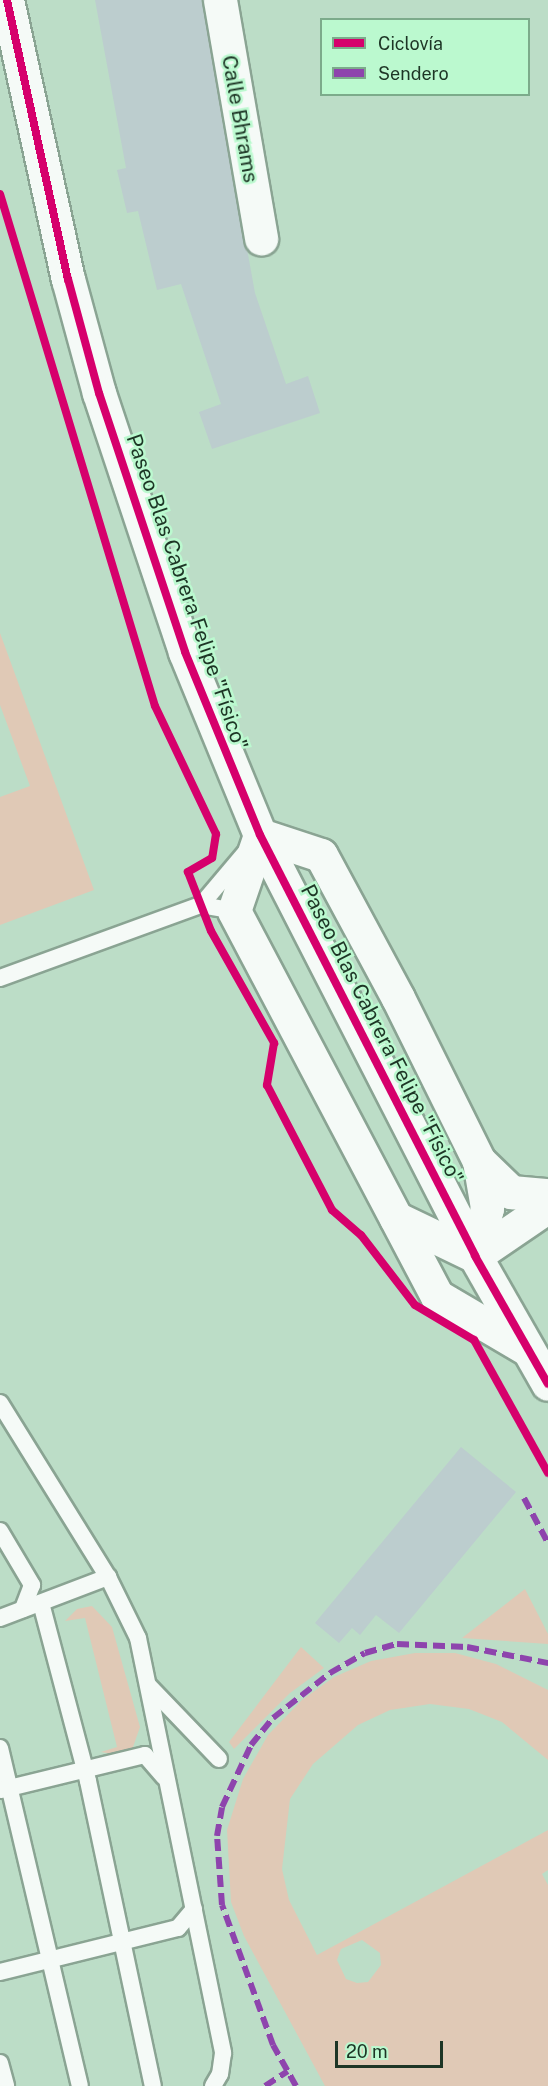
<!DOCTYPE html>
<meta charset="utf-8">
<style>
body{margin:0}
#map{position:relative;width:548px;height:2086px;overflow:hidden;background:#bcddc7;font-family:"Public Sans",sans-serif}
div>[style]{position:absolute}
[style*='--x']{left:calc(var(--x)*1px);top:calc(var(--y)*1px);width:calc(var(--w)*1px);rotate:calc(var(--a)*1deg)}
.green>*{inset:0;background:#e0c9b6}
.building>*{inset:0;background:#bccdce}
.roads{filter:drop-shadow(2px 0 #8aa493) drop-shadow(-2px 0 #8aa493) drop-shadow(0 2px #8aa493) drop-shadow(0 -2px #8aa493)}
.lane>*{height:16px;margin:-8px;padding:0 8px;transform-origin:8px;border-radius:8px;background:#f5faf7}
.street>*{height:33px;margin:-16.5px;padding:0 16.5px;transform-origin:16.5px;border-radius:16.5px;background:#f5faf7}
.secondary>*{height:33px;margin:-16.5px;padding:0 16.5px;transform-origin:16.5px;border-radius:16.5px;background:#f5faf7}
.quiet>*{height:6px;margin-top:-3px;transform-origin:0;background:repeating-linear-gradient(90deg,#8e44ad 0 12px,transparent 0 18px)}
.cycleway>*{height:8px;margin:-4px;padding:0 4px;transform-origin:4px;border-radius:4px;background:#d6006c}
span{translate:-50% -50%;white-space:nowrap;text-align:center;line-height:1.15;-webkit-text-stroke:5px #bbf9cf;paint-order:stroke}
.street-label{font-size:21px;color:#1d3525}
.legend{position:absolute;left:320px;top:18px;width:210px;height:78px;box-sizing:border-box;background:#bbf9cf;border:2px solid #7cab8b;margin:0;padding:8px 10px;list-style:none;font-size:18px;color:#1d3525}
.legend li{display:flex;align-items:center;gap:12px;height:30px}
.legend b{width:30px;border:2px solid #7cab8b}
.scale{position:absolute;left:335px;top:2041px;width:108px;height:27px;box-sizing:border-box;border:3px solid #1d3525;border-top:0;padding-left:8px;font-size:18px;line-height:21px;white-space:nowrap;color:#1d3525;-webkit-text-stroke:4px #bbf9cf;paint-order:stroke}
</style>
<div id="map">
<div class="green">
<i style="clip-path:polygon(0 633px,94px 890px,0 925px,0 797px,30px 786px,0 705px)"></i>
<i style="clip-path:polygon(525px 1589px,548px 1634px,548px 1644px,462px 1638px)"></i>
<i style="clip-path:polygon(92px 1606px,112px 1627px,140px 1727px,133px 1747px,119px 1755px,101px 1752px,117px 1747px,85px 1618px,65px 1621px,77px 1609px)"></i>
<i style="clip-path:polygon(301px 1647px,324px 1668px,290px 1693px,234px 1749px,229px 1742px)"></i>
<i style="clip-path:polygon(evenodd,415px 1653px,455px 1653px,496px 1664px,548px 1690px,548px 1760px,502px 1722px,469px 1709px,430px 1704px,390px 1710px,358px 1725px,313px 1764px,290px 1799px,282px 1869px,289px 1900px,317px 1955px,548px 1830px,548px 1870px,542px 1874px,548px 1885px,548px 2086px,325px 2086px,244px 1936px,231px 1902px,227px 1830px,243px 1779px,268px 1735px,302px 1700px,334px 1677px,371px 1661px,415px 1653px,362px 1940px,380px 1953px,381px 1965px,368px 1982px,357px 1983px,346px 1979px,337px 1960px,341px 1949px,362px 1940px)"></i>
</div>
<div class="building">
<i style="clip-path:polygon(95px 0,202px 0,255px 293px,286px 384px,308px 376px,320px 413px,212px 449px,199px 412px,221px 404px,181px 284px,157px 290px,138px 211px,127px 213px,117px 170px,126px 168px)"></i>
<i style="clip-path:polygon(461px 1447px,516px 1492px,399px 1633px,376px 1615px,360px 1635px,352px 1628px,339px 1643px,315px 1623px)"></i>
</div>
<div class="roads">
<div class="lane">
<i style="--x:201;--y:905;--w:68;--a:-49.8"></i>
<i style="--x:0;--y:978;--w:214;--a:-20"></i>
<i style="--x:201;--y:905;--w:34;--a:10"></i>
<i style="--x:0;--y:1403;--w:205;--a:58.2"></i>
<i style="--x:108;--y:1577;--w:68;--a:63.8"></i>
<i style="--x:138;--y:1638;--w:424;--a:78.4"></i>
<i style="--x:223;--y:2053;--w:21;--a:98"></i>
<i style="--x:220;--y:2074;--w:14;--a:120"></i>
<i style="--x:0;--y:1531;--w:63;--a:59.3"></i>
<i style="--x:32;--y:1585;--w:26;--a:111"></i>
<i style="--x:41;--y:1603;--w:184;--a:75.2"></i>
<i style="--x:88;--y:1781;--w:312;--a:78"></i>
<i style="--x:0;--y:1618;--w:116;--a:-20.8"></i>
<i style="--x:149;--y:1686;--w:101;--a:46.2"></i>
<i style="--x:0;--y:1748;--w:347;--a:76.7"></i>
<i style="--x:1;--y:1790;--w:148;--a:-13.7"></i>
<i style="--x:145;--y:1755;--w:29;--a:49"></i>
<i style="--x:0;--y:1972;--w:183;--a:-13.9"></i>
<i style="--x:178;--y:1928;--w:25;--a:-50"></i>
<i style="--x:0;--y:2063;--w:24;--a:75"></i>
</div>
<div class="street">
<i style="--x:220;--y:0;--w:242;--a:80.2"></i>
</div>
<div class="secondary">
<i style="--x:7;--y:0;--w:286;--a:77.7"></i>
<i style="--x:68;--y:279;--w:118;--a:74.8"></i>
<i style="--x:99;--y:393;--w:273;--a:71.6"></i>
<i style="--x:185;--y:652;--w:198;--a:67.7"></i>
<i style="--x:260;--y:835;--w:473;--a:62.9"></i>
<i style="--x:475;--y:1256;--w:147;--a:60.3"></i>
<i style="--x:260;--y:835;--w:80;--a:108.9"></i>
<i style="--x:234;--y:911;--w:435;--a:62.2"></i>
<i style="--x:437;--y:1296;--w:104;--a:30.5"></i>
<i style="--x:260;--y:835;--w:64;--a:18.2"></i>
<i style="--x:321;--y:855;--w:162;--a:61.7"></i>
<i style="--x:398;--y:998;--w:182;--a:63.6"></i>
<i style="--x:479;--y:1161;--w:48;--a:80.3"></i>
<i style="--x:487;--y:1208;--w:49;--a:104"></i>
<i style="--x:479;--y:1161;--w:45;--a:44.1"></i>
<i style="--x:511;--y:1192;--w:37;--a:5"></i>
<i style="--x:396;--y:1218;--w:88;--a:25.7"></i>
<i style="--x:475;--y:1256;--w:88;--a:-34.4"></i>
</div>
</div>
<div class="quiet">
<i style="--x:524;--y:1498;--w:51;--a:61.9"></i>
<i style="--x:265;--y:2086;--w:27;--a:-33"></i>
<i style="--x:296;--y:2086;--w:47;--a:-119.3"></i>
<i style="--x:273;--y:2045;--w:149;--a:-110"></i>
<i style="--x:222;--y:1905;--w:69;--a:-94.1"></i>
<i style="--x:217;--y:1836;--w:29;--a:-80"></i>
<i style="--x:222;--y:1807;--w:68;--a:-64.9"></i>
<i style="--x:251;--y:1745;--w:35;--a:-51"></i>
<i style="--x:273;--y:1718;--w:73;--a:-38.3"></i>
<i style="--x:330;--y:1673;--w:40;--a:-29.7"></i>
<i style="--x:365;--y:1653;--w:33;--a:-16"></i>
<i style="--x:397;--y:1644;--w:70;--a:2.5"></i>
<i style="--x:467;--y:1647;--w:83;--a:11.2"></i>
</div>
<div class="cycleway">
<i style="--x:7;--y:0;--w:286;--a:77.7"></i>
<i style="--x:68;--y:279;--w:118;--a:74.8"></i>
<i style="--x:99;--y:393;--w:273;--a:71.6"></i>
<i style="--x:185;--y:652;--w:198;--a:67.7"></i>
<i style="--x:260;--y:835;--w:473;--a:62.9"></i>
<i style="--x:475;--y:1256;--w:147;--a:60.3"></i>
<i style="--x:0;--y:194;--w:535;--a:73.16"></i>
<i style="--x:155;--y:706;--w:142;--a:64.5"></i>
<i style="--x:216;--y:834;--w:24;--a:99"></i>
<i style="--x:212;--y:858;--w:28;--a:150"></i>
<i style="--x:188;--y:872;--w:63;--a:68.7"></i>
<i style="--x:211;--y:931;--w:129;--a:60.6"></i>
<i style="--x:274;--y:1043;--w:43;--a:99.5"></i>
<i style="--x:267;--y:1085;--w:141;--a:62.5"></i>
<i style="--x:332;--y:1210;--w:38;--a:41"></i>
<i style="--x:361;--y:1235;--w:88;--a:52.4"></i>
<i style="--x:415;--y:1305;--w:69;--a:30.7"></i>
<i style="--x:474;--y:1340;--w:152;--a:60.9"></i>
</div>
<div class="street-label">
<span style="left:240px;top:119px;rotate:80deg">Calle Bhrams</span>
<span style="left:187px;top:592px;rotate:71deg">Paseo Blas Cabrera Felipe "Físico"</span>
<span style="left:382px;top:1034px;rotate:63deg">Paseo Blas Cabrera Felipe "Físico"</span>
</div>
<ul class="legend">
<li><b style="height:8px;background:#d6006c"></b>Ciclovía</li>
<li><b style="height:8px;background:#8e44ad"></b>Sendero</li>
</ul>
<div class="scale">20 m</div>
</div>
